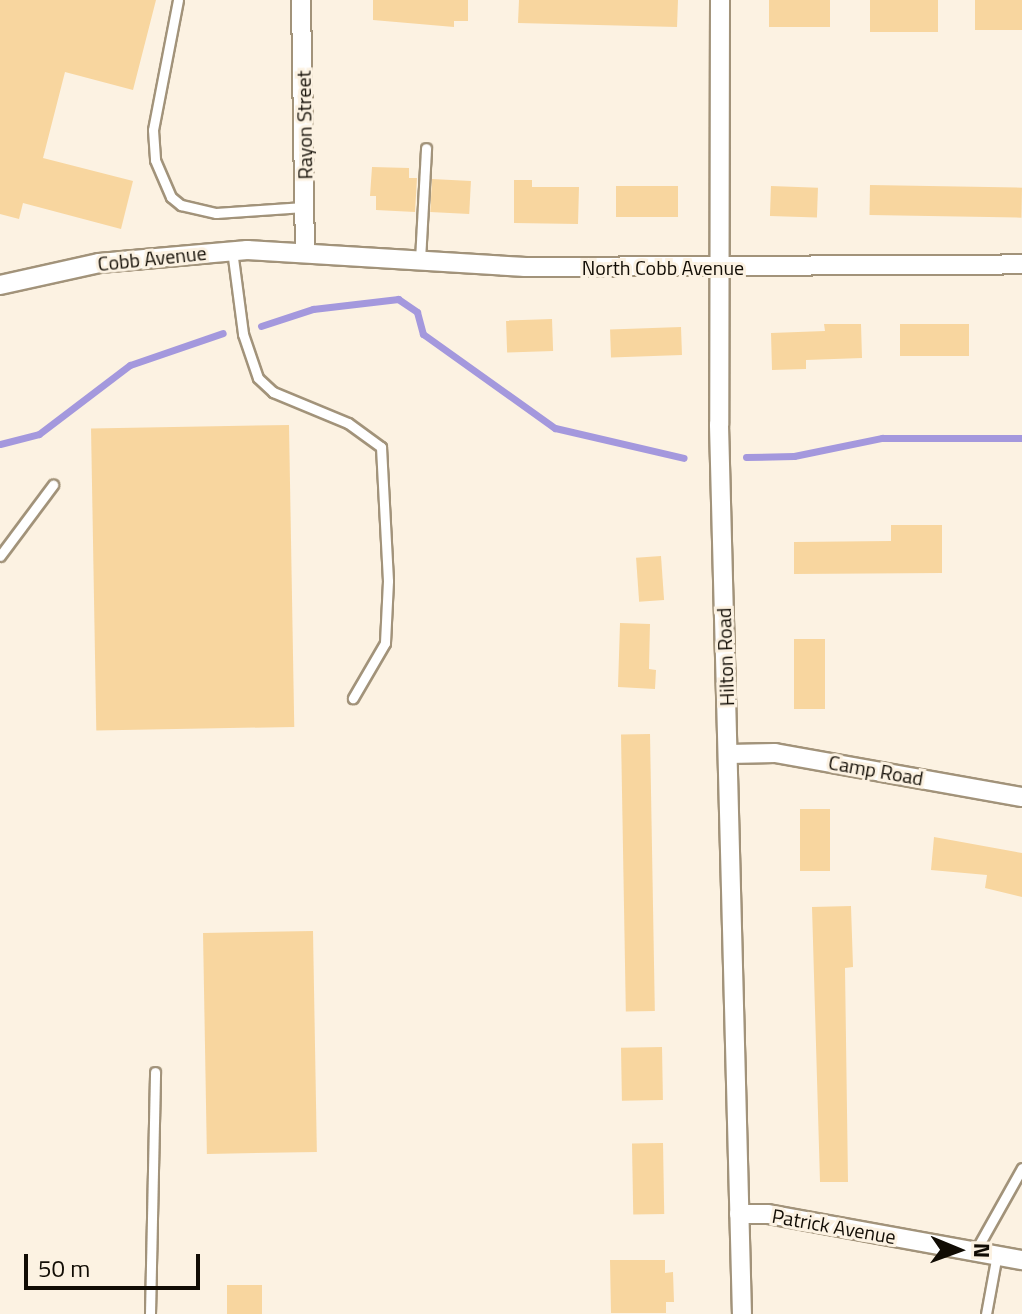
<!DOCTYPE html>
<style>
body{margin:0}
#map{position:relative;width:1022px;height:1314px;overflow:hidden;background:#fcf2e2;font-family:"Titillium Web",sans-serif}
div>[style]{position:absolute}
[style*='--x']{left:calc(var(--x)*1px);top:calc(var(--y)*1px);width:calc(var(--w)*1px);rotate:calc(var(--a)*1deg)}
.stream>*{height:7px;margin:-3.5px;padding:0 3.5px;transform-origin:3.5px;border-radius:3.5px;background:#a498dd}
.building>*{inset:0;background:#f8d69f;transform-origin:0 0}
.roads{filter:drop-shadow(2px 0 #a2937a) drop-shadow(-2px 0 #a2937a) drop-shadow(0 2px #a2937a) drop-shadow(0 -2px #a2937a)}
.lane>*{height:9px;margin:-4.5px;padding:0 4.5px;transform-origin:4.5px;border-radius:4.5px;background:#fff}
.street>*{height:18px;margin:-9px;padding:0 9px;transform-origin:9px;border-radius:9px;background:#fff}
span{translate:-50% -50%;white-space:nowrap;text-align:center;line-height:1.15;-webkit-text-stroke:6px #fcf2e2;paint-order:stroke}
.street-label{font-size:20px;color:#110c04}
.north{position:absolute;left:918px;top:1210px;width:80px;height:80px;-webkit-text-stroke:6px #fcf2e2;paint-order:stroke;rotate:91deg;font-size:22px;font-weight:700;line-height:32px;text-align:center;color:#110c04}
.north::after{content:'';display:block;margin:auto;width:28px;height:36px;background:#110c04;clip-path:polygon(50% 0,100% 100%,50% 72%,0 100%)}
.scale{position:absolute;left:24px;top:1254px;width:176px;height:36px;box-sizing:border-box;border:4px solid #110c04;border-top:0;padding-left:10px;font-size:24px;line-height:28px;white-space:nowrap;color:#110c04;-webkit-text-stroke:6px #fcf2e2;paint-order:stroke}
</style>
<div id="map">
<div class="stream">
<i style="--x:261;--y:326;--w:55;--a:-18.1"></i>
<i style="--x:313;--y:309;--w:86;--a:-6.7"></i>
<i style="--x:398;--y:299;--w:23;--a:34"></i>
<i style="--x:417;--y:312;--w:23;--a:75"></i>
<i style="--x:423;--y:334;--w:162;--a:35.5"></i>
<i style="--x:555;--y:428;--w:132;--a:13.1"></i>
<i style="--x:0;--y:444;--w:40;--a:-14.4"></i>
<i style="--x:39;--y:434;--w:114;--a:-37.2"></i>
<i style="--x:130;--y:365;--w:98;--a:-19"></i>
<i style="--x:746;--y:457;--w:48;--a:-1.2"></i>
<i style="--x:794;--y:456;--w:90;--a:-11.6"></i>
<i style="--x:882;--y:438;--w:140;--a:0"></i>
</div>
<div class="building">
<i style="clip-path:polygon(0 0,156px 0,133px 90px,65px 72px,43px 158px,133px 181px,121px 229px,23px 203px,19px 219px,0 214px)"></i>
<i style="clip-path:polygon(373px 0,468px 0,468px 21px,454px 21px,454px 27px,373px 20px)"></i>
<i style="clip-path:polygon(519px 0,678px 0,677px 27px,518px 23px)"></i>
<i style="left:769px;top:0;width:61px;height:27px"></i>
<i style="left:870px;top:0;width:68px;height:32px"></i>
<i style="left:975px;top:0;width:47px;height:30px"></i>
<i style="clip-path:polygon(372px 167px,409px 168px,409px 178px,417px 178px,415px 212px,376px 210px,376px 196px,370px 196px)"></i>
<i style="left:432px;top:179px;width:39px;height:33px;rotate:3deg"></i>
<i style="clip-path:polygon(514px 180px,532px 180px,532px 187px,579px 187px,578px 224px,514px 223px)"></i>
<i style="left:870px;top:185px;width:152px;height:30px;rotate:1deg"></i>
<i style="left:678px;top:186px;width:31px;height:62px;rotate:90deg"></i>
<i style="left:771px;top:186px;width:47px;height:30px;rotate:2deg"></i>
<i style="left:552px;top:319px;width:32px;height:46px;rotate:88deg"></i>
<i style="clip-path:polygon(824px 324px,861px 324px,862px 358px,806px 360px,806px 369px,772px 370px,771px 333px,825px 331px)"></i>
<i style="left:900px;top:324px;width:69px;height:32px"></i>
<i style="left:681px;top:327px;width:28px;height:71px;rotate:88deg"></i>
<i style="left:289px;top:425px;width:302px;height:198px;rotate:89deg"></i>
<i style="clip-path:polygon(891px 525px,942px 525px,942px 573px,794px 574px,794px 542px,891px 541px)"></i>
<i style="left:661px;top:556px;width:44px;height:25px;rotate:86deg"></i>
<i style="clip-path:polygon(620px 623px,650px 624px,649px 669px,656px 670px,655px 689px,618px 687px)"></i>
<i style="left:794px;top:639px;width:31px;height:70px"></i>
<i style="left:650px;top:734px;width:277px;height:29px;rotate:89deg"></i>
<i style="left:800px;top:809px;width:30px;height:62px"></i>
<i style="clip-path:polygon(934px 837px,1022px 853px,1022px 897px,985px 888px,987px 875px,931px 870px)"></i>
<i style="clip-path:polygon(851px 906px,853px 967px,845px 968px,848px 1182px,820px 1182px,812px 907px)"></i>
<i style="left:313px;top:931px;width:221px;height:110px;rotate:89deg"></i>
<i style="left:662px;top:1047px;width:53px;height:41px;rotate:89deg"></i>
<i style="left:663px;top:1143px;width:71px;height:31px;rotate:89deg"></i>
<i style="clip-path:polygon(610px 1260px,665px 1260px,665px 1273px,673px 1272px,674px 1302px,666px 1302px,666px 1313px,611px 1313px)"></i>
<i style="left:262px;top:1285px;width:29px;height:35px;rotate:90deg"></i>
</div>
<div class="roads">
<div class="lane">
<i style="--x:178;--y:0;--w:132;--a:100.9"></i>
<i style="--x:153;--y:130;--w:30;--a:86"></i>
<i style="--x:155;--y:160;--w:40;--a:66.6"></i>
<i style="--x:171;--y:197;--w:13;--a:39"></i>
<i style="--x:181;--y:205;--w:36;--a:13"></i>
<i style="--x:216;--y:213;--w:88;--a:-3.9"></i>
<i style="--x:232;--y:250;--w:85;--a:82.5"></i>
<i style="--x:243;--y:334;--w:46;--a:71.2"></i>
<i style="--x:258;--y:378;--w:21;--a:43"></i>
<i style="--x:273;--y:392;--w:81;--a:22.5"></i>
<i style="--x:348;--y:423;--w:41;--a:36"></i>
<i style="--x:381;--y:447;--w:134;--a:87"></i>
<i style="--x:388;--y:581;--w:62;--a:92.8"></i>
<i style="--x:385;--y:643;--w:64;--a:120.2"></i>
<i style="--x:420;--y:260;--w:112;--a:-86.9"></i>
<i style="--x:0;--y:556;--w:89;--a:-53.3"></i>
<i style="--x:976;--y:1250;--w:94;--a:-60.7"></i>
<i style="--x:150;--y:1314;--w:242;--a:-88.8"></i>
<i style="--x:986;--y:1314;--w:61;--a:-79.6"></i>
</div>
<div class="street">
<i style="--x:301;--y:0;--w:250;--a:89.1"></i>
<i style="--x:720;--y:0;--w:425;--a:90.1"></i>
<i style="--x:719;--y:425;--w:889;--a:88.52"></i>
<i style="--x:0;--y:285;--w:101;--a:-12.5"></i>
<i style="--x:99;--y:263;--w:149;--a:-5"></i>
<i style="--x:247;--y:250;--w:279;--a:3.5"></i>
<i style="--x:525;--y:267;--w:497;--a:-0.3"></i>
<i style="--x:729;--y:754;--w:46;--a:-1.2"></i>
<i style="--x:775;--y:753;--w:251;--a:10.1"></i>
<i style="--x:739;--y:1214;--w:29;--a:0"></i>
<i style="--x:768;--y:1214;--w:258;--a:10.3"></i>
</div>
</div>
<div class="street-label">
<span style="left:304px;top:125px;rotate:-91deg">Rayon Street</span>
<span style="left:152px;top:258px;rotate:-6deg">Cobb Avenue</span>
<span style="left:663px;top:267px">North Cobb Avenue</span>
<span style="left:725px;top:657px;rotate:-92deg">Hilton Road</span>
<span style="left:876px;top:770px;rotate:10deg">Camp Road</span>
<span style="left:834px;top:1226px;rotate:10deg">Patrick Avenue</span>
</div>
<div class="north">N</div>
<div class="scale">50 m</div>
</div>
